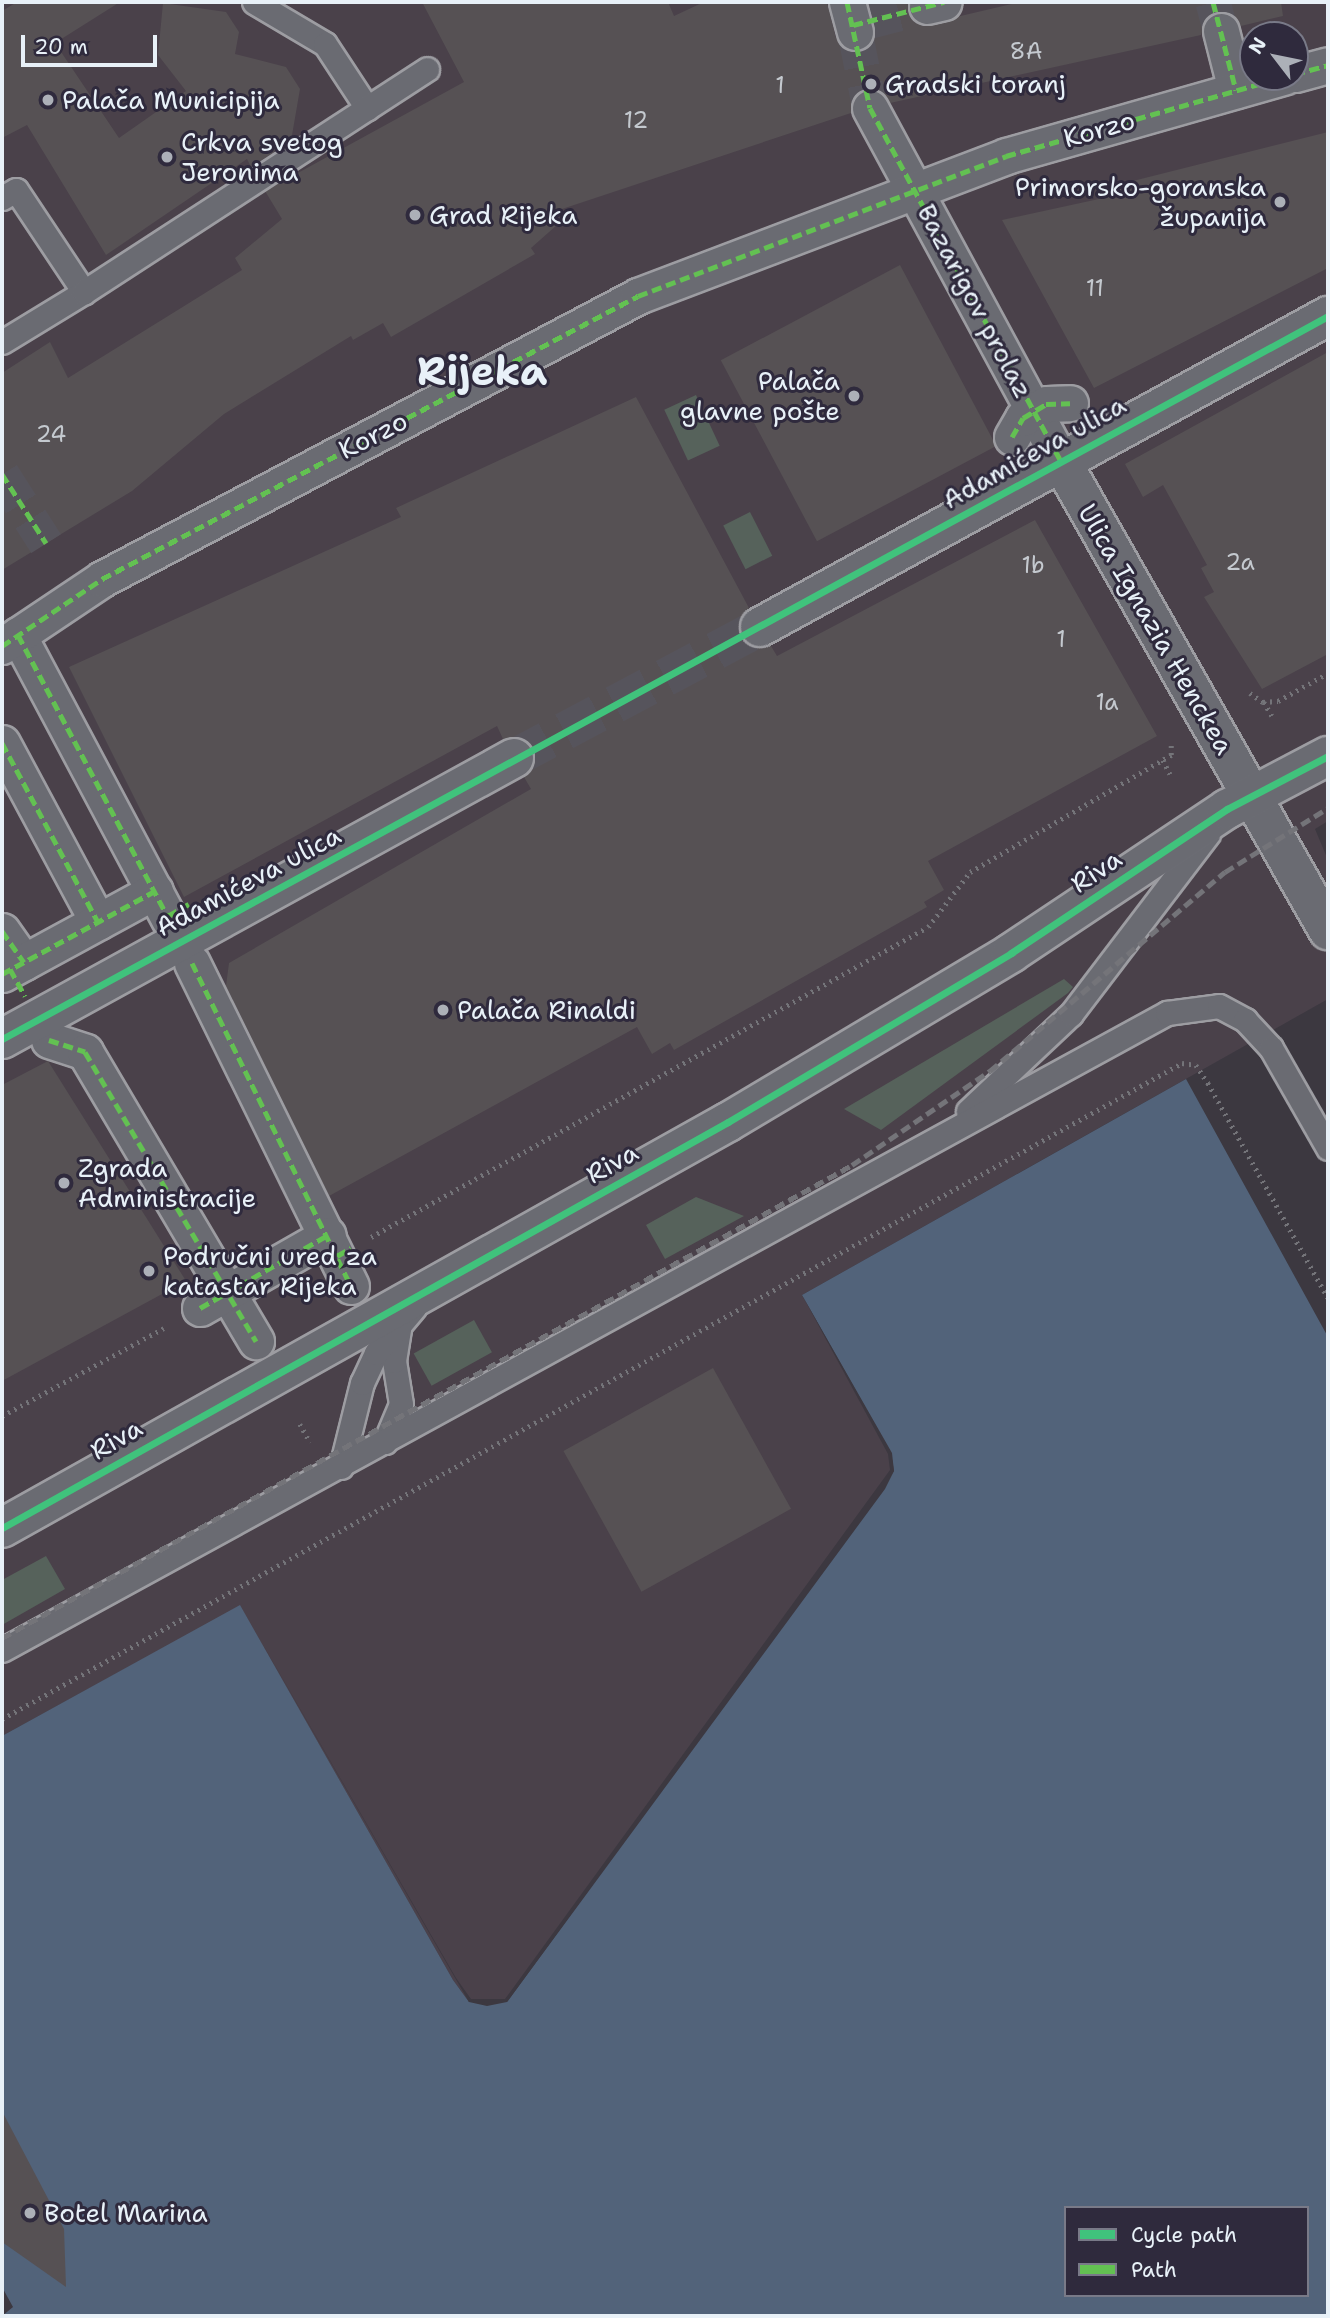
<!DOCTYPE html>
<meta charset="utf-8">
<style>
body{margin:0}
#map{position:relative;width:1330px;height:2318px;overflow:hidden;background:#3c3840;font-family:"Shantell Sans",sans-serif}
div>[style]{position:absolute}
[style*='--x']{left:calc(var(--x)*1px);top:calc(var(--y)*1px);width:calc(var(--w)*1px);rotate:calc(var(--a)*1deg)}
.built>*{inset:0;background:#4a414a}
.green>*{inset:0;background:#56625b;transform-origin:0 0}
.water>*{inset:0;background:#52637a}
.pier>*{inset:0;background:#3c3840}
.building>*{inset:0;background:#565154;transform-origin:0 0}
.pedestrian-tunnel>*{height:35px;margin-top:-17.5px;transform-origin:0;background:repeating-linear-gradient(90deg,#56545c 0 35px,transparent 0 53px)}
.primary-tunnel>*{height:38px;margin-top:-19px;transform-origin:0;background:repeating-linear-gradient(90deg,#56545c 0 38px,transparent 0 57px)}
.path>*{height:4.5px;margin-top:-2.25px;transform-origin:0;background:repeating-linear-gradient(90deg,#747479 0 2px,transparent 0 7px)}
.roads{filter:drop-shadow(2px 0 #9d9da2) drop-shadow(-2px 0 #9d9da2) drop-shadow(0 2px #9d9da2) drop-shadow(0 -2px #9d9da2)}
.service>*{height:23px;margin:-11.5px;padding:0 11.5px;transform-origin:11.5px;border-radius:11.5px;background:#6a6b72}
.pedestrian>*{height:35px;margin:-17.5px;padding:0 17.5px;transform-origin:17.5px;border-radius:17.5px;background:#6a6b72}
.minor>*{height:38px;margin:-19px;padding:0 19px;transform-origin:19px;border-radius:19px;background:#6a6b72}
.primary>*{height:38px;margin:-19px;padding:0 19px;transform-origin:19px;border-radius:19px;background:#6a6b72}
.rail>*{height:5px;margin-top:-2.5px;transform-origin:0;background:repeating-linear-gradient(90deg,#747479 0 10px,transparent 0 15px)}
.quiet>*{height:5px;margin-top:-2.5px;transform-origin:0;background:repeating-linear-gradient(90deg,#63c152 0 10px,transparent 0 15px)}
.cycleway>*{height:7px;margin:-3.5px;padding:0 3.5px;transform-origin:3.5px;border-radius:3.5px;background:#40c37c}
.dots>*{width:19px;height:19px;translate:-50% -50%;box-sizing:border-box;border:4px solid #2f2a3d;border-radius:50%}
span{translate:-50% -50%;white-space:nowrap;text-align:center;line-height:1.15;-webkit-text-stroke:6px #2f2a3d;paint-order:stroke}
.number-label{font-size:23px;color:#c4c9cf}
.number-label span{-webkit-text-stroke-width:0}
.poi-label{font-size:26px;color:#e8f1f8}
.left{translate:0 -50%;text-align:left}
.right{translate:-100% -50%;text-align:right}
.street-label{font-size:26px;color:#e8f1f8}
.town-label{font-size:40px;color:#e8f1f8;font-weight:700}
.frame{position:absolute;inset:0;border:4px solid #e8f1f8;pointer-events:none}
.legend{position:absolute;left:1064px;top:2206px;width:245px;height:91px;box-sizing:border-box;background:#2f2a3d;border:2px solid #797a88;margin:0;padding:9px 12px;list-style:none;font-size:21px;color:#e8f1f8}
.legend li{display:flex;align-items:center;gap:14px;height:35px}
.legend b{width:35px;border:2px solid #797a88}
.north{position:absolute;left:1239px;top:21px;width:70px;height:70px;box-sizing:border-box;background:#2f2a3d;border:2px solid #797a88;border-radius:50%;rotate:302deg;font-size:19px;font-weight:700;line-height:28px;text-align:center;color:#e8f1f8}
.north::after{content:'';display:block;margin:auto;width:24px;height:32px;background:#acb0b8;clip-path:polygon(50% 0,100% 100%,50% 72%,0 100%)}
.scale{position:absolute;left:21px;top:35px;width:136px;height:32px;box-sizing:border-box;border:4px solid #e8f1f8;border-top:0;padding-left:9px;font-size:21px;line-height:24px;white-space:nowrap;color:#e8f1f8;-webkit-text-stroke:5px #2f2a3d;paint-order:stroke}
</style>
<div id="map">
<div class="built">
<i style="clip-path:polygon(evenodd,2px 2px,1328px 2px,1328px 821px,1315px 829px,1328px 860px,1328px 999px,802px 1295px,892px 1453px,894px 1471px,507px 2002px,469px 2002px,453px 1980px,240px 1606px,2px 1736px,2px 2px,1253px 35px,1295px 35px,1295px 77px,1253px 77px,1253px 35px)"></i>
</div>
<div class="green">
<i style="left:696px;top:395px;width:56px;height:35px;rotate:65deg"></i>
<i style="left:750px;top:512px;width:49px;height:30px;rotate:63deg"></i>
<i style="clip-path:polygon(1064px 979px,1073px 987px,1068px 993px,881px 1130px,844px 1109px)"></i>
<i style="clip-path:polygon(696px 1197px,744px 1216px,665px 1259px,646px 1225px)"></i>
<i style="left:474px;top:1320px;width:37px;height:69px;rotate:61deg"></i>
<i style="clip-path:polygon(46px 1556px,65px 1589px,2px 1625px,2px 1580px)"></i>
</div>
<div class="water">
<i style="clip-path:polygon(evenodd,1186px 1079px,1328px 1337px,1328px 2316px,2px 2316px,13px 2307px,2px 2287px,2px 1736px,240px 1605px,453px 1980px,469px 2002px,507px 2002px,894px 1471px,891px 1453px,802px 1295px,1186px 1079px,1066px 2208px,1307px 2208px,1307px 2295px,1066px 2295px,1066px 2208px)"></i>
</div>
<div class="pier">
<i style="clip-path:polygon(802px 1295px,892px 1453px,894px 1471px,885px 1489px,507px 2002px,487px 2006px,469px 2002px,240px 1605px,456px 1978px,471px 1999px,505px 1999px,890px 1470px,888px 1454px)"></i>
</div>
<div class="building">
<i style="clip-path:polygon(17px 2px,120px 2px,55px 43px,119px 138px,186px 91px,158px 55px,163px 3px,226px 12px,239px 32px,235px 54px,286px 67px,300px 89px,291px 141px,251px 167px,247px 159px,106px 255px,27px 125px,2px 138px,2px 11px)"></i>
<i style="clip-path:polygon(422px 2px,668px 2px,674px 16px,704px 2px,827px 2px,836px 38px,850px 52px,874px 38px,868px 2px,908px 2px,912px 19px,922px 25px,1020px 2px,1281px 2px,1283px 16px,1241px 26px,1235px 17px,1217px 11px,1207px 17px,1201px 35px,890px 103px,880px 91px,861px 90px,851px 113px,550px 213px,557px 225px,531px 248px,535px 254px,391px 337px,383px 323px,353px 340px,351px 336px,224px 414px,132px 491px,2px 570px,2px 373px,50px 342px,68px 378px,181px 308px,242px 270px,235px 258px,282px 219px,265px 191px,464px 82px)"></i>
<i style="clip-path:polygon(1328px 132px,1328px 268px,1094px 388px,1002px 220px,1108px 197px,1105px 188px)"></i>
<i style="left:900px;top:265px;width:205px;height:203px;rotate:62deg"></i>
<i style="clip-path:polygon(1328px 352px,1328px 654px,1262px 689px,1204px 597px,1214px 592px,1201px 568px,1207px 565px,1163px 485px,1143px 497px,1125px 464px)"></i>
<i style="clip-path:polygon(636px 397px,749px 608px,738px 627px,748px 645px,771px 646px,777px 656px,1035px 520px,1157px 736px,928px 861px,944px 890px,924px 902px,927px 907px,674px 1050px,670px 1043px,652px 1054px,637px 1027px,329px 1196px,226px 986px,229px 963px,531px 789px,524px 777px,533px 769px,533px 748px,525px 739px,503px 739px,497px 726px,184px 897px,69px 667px,401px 517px,396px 508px)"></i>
<i style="clip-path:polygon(48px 1061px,186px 1281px,2px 1381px,2px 1085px)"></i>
<i style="left:713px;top:1368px;width:161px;height:171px;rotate:61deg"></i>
<i style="clip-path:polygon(2px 2111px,64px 2229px,66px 2287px,2px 2242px)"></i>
</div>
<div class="pedestrian-tunnel">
<i style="--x:1213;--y:2;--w:30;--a:75"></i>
<i style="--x:865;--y:22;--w:64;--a:-14.5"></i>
<i style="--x:855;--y:32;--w:77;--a:78.8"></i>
<i style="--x:2;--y:474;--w:82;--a:57.5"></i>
</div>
<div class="primary-tunnel">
<i style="--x:514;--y:758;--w:279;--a:-28"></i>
</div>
<div class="path">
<i style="--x:1250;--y:693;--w:16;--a:35"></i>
<i style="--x:1263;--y:702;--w:15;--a:-4"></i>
<i style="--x:1278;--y:701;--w:57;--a:-29.2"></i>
<i style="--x:1264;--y:702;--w:16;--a:60"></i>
<i style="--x:1163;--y:760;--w:16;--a:63"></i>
<i style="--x:371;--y:1237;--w:637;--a:-29.1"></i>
<i style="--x:928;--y:927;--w:69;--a:-52.6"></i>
<i style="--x:970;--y:872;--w:233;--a:-30.2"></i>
<i style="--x:1171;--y:755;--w:10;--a:-90"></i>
<i style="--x:2;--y:1416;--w:184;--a:-28.5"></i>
<i style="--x:300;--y:1424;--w:21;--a:61"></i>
<i style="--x:2;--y:1719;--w:1350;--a:-29.07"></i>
<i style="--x:1182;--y:1063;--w:14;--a:8"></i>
<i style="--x:1196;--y:1065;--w:22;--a:56"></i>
<i style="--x:1208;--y:1083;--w:246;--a:60.8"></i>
</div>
<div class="roads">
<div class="service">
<i style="--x:254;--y:2;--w:82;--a:30.6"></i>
<i style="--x:325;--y:44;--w:77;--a:56.7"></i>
<i style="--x:2;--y:198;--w:16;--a:-30"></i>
<i style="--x:16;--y:190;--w:123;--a:56.3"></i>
<i style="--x:84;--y:292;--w:96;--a:148.6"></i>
<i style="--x:84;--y:292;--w:409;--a:-33"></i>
<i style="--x:968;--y:1111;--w:141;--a:-43.3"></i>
<i style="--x:1071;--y:1014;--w:226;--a:-52.7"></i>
<i style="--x:385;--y:1442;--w:41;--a:-67.2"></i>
<i style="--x:401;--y:1404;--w:44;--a:-99.2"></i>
<i style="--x:394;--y:1361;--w:33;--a:-81"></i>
<i style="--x:341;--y:1467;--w:87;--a:-76"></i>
<i style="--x:362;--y:1383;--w:33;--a:-65"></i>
<i style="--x:376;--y:1353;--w:59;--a:-49.8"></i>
<i style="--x:2;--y:1650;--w:1328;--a:-28.67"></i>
<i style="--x:1167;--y:1013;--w:52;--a:-7.7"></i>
<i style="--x:1219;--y:1006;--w:30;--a:28"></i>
<i style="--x:1245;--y:1020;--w:38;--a:47"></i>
<i style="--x:1271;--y:1048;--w:115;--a:60.3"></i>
</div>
<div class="pedestrian">
<i style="--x:847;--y:2;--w:31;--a:75"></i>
<i style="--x:927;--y:6;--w:17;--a:-13"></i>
<i style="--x:1221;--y:31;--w:61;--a:75.7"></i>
<i style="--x:1295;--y:74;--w:34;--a:-15"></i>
<i style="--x:870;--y:108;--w:401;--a:61.6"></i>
<i style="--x:1012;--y:437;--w:22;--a:-60"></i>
<i style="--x:1023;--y:418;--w:27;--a:-31"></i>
<i style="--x:1046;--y:404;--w:24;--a:-2"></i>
<i style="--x:18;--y:635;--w:322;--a:62"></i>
<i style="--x:2;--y:646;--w:120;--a:-33.8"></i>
<i style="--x:102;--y:579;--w:606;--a:-27.83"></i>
<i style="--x:638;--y:296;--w:394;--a:-20.8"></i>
<i style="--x:1006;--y:156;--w:289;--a:-15.9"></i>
<i style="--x:2;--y:743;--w:203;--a:61.8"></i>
<i style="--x:2;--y:931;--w:38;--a:55"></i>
<i style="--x:192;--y:963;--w:360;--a:63.8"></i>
<i style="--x:2;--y:974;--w:174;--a:-28.5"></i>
<i style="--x:49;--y:1040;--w:38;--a:18"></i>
<i style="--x:85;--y:1052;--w:336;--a:59.4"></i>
<i style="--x:200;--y:1308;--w:147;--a:-29.7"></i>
</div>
<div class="minor">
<i style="--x:1061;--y:461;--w:540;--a:60.35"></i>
</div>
<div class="primary">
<i style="--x:760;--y:627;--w:648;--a:-28.7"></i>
<i style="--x:2;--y:1039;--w:584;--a:-28.76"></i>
<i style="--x:2;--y:1528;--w:832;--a:-29.22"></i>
<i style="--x:728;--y:1122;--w:330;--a:-30.8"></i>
<i style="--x:1011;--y:953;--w:260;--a:-33.7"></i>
<i style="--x:1227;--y:809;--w:114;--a:-27.7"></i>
</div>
</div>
<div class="rail">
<i style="--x:2;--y:1638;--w:973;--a:-29.09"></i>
<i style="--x:852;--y:1165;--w:167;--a:-34.3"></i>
<i style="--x:990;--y:1071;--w:308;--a:-40.3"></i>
<i style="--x:1225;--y:872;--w:121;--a:-31.9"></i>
</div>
<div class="quiet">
<i style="--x:847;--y:2;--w:108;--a:77.8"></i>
<i style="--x:870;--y:108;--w:401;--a:61.6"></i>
<i style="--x:1213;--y:2;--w:91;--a:75.4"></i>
<i style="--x:853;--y:25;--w:94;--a:-14.2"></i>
<i style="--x:1295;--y:74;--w:34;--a:-15"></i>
<i style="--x:1012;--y:437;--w:22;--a:-60"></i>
<i style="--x:1023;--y:418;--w:27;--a:-31"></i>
<i style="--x:1046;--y:404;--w:24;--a:-2"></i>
<i style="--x:2;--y:474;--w:82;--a:57.5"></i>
<i style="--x:18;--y:635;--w:322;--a:62"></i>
<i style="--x:2;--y:646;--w:120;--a:-33.8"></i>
<i style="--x:102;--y:579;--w:606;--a:-27.83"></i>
<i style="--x:638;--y:296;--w:394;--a:-20.8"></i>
<i style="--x:1006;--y:156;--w:289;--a:-15.9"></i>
<i style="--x:2;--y:743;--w:203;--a:61.8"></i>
<i style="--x:168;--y:916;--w:24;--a:-30"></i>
<i style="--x:2;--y:931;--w:38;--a:55"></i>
<i style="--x:192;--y:963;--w:360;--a:63.8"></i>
<i style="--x:10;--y:969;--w:31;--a:61"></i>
<i style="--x:2;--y:974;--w:174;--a:-28.5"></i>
<i style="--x:49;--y:1040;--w:38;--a:18"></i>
<i style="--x:85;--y:1052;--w:336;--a:59.4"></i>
<i style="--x:337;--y:1256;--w:16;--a:-30"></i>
<i style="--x:200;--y:1308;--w:147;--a:-29.7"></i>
</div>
<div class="cycleway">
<i style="--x:2;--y:1039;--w:1510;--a:-28.6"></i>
<i style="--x:2;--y:1528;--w:832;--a:-29.22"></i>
<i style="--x:728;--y:1122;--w:330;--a:-30.8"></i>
<i style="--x:1011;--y:953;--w:260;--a:-33.7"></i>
<i style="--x:1227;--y:809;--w:114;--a:-27.7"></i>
</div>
<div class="dots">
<i style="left:871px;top:84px;background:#acb0b8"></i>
<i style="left:48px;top:100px;background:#acb0b8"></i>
<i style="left:167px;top:157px;background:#acb0b8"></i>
<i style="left:1280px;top:202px;background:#acb0b8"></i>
<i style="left:415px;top:215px;background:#acb0b8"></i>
<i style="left:854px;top:396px;background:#acb0b8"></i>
<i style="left:443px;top:1010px;background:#acb0b8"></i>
<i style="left:64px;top:1183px;background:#acb0b8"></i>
<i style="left:149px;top:1271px;background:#acb0b8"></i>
<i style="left:30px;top:2213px;background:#acb0b8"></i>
</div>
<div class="number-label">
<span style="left:1026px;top:51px">8A</span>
<span style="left:780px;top:85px">1</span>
<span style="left:636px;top:120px">12</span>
<span style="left:1095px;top:288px">11</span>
<span style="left:51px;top:434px">24</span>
<span style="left:1240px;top:562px">2a</span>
<span style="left:1033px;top:565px">1b</span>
<span style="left:1061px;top:639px">1</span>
<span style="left:1107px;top:702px">1a</span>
</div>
<div class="poi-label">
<span class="left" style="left:885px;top:84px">Gradski toranj</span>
<span class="left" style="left:62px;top:100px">Palača Municipija</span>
<span class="left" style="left:181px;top:157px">Crkva svetog<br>Jeronima</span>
<span class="right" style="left:1266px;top:202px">Primorsko-goranska<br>županija</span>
<span class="left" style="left:429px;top:215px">Grad Rijeka</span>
<span class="right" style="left:840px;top:396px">Palača<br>glavne pošte</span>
<span class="left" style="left:457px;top:1010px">Palača Rinaldi</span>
<span class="left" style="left:78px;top:1183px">Zgrada<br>Administracije</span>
<span class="left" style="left:163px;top:1271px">Područni ured za<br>katastar Rijeka</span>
<span class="left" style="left:44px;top:2213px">Botel Marina</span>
</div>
<div class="street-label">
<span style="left:1099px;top:129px;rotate:-16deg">Korzo</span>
<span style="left:975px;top:301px;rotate:62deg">Bazarigov prolaz</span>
<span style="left:373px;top:435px;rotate:-27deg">Korzo</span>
<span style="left:1034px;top:452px;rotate:-29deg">Adamićeva ulica</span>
<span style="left:1156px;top:629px;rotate:60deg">Ulica Ignazia Henckea</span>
<span style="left:1096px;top:871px;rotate:-34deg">Riva</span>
<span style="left:248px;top:881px;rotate:-28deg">Adamićeva ulica</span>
<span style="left:612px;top:1163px;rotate:-29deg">Riva</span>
<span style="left:116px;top:1439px;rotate:-30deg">Riva</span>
</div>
<div class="town-label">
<span style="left:482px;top:371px">Rijeka</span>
</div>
<div class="frame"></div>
<ul class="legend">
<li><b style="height:9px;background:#40c37c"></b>Cycle path</li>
<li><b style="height:9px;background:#63c152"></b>Path</li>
</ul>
<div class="north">N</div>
<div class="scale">20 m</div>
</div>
